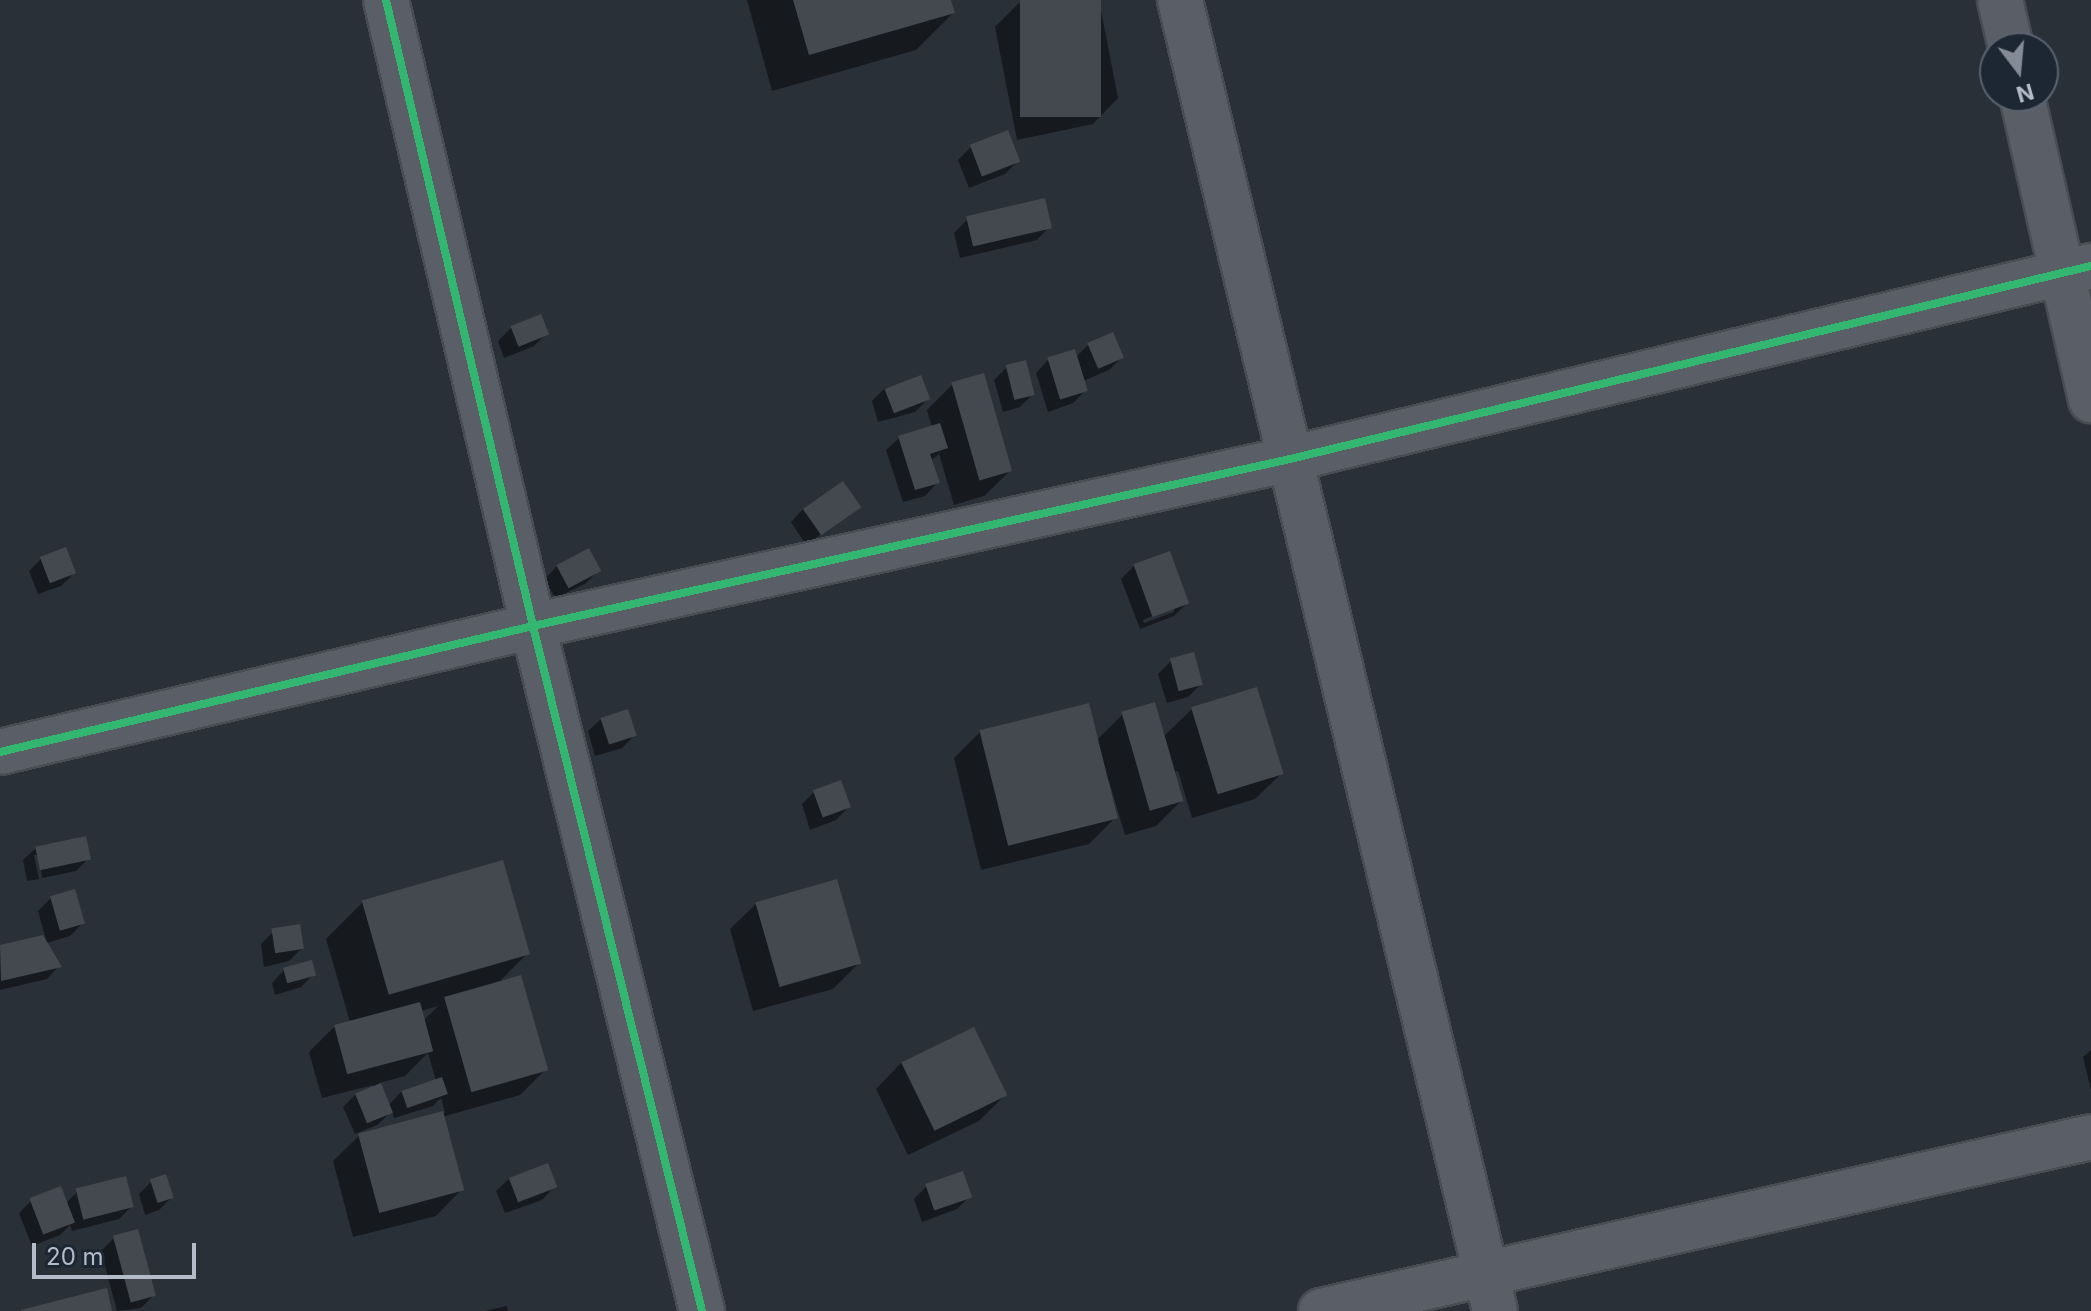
<!DOCTYPE html>
<style>
body{margin:0}
#map{position:relative;width:2091px;height:1311px;overflow:hidden;background:#2a3038;font-family:Inter,sans-serif}
div>[style]{position:absolute}
[style*='--x']{left:calc(var(--x)*1px);top:calc(var(--y)*1px);width:calc(var(--w)*1px);rotate:calc(var(--a)*1deg)}
.shadow>*{inset:0;background:#0007}
.building>*{inset:0;background:#444950;transform-origin:0 0}
.roads{filter:drop-shadow(2px 0 #484c53) drop-shadow(-2px 0 #484c53) drop-shadow(0 2px #484c53) drop-shadow(0 -2px #484c53)}
.minor>*{height:44px;margin:-22px;padding:0 22px;transform-origin:22px;border-radius:22px;background:#5a5e66}
.tertiary>*{height:44px;margin:-22px;padding:0 22px;transform-origin:22px;border-radius:22px;background:#5a5e66}
.cycleway>*{height:8px;margin:-4px;padding:0 4px;transform-origin:4px;border-radius:4px;background:#33b770}
span{translate:-50% -50%;white-space:nowrap;text-align:center;line-height:1.15;-webkit-text-stroke:6px #1d2633;paint-order:stroke}
.north{position:absolute;left:1979px;top:32px;width:80px;height:80px;box-sizing:border-box;background:#1d2633;border:2px solid #59626f;border-radius:50%;rotate:164deg;font-size:22px;font-weight:700;line-height:32px;text-align:center;color:#b4bcc9}
.north::after{content:'';display:block;margin:auto;width:28px;height:36px;background:#848b96;clip-path:polygon(50% 0,100% 100%,50% 72%,0 100%)}
.scale{position:absolute;left:32px;top:1243px;width:164px;height:36px;box-sizing:border-box;border:4px solid #b4bcc9;border-top:0;padding-left:10px;font-size:24px;line-height:28px;white-space:nowrap;color:#b4bcc9;-webkit-text-stroke:6px #1d2633;paint-order:stroke}
</style>
<div id="map">
<div class="shadow">
<i style="clip-path:polygon(747px 0,949px 0,953px 13px,916px 50px,772px 91px)"></i>
<i style="clip-path:polygon(1099px 0,1118px 98px,1093px 124px,1017px 140px,995px 27px,1021px 1px)"></i>
<i style="clip-path:polygon(971px 147px,1018px 161px,1005px 174px,969px 188px,958px 160px)"></i>
<i style="clip-path:polygon(967px 220px,1049px 227px,1037px 240px,960px 258px,954px 233px)"></i>
<i style="clip-path:polygon(511px 328px,547px 333px,534px 346px,504px 358px,498px 341px)"></i>
<i style="clip-path:polygon(1088px 345px,1122px 357px,1109px 370px,1083px 381px,1086px 390px,1073px 403px,1048px 412px,1036px 373px,1048px 360px,1075px 358px)"></i>
<i style="clip-path:polygon(1007px 367px,1033px 394px,1020px 407px,1003px 412px,994px 380px)"></i>
<i style="clip-path:polygon(952px 385px,1010px 471px,984px 496px,954px 505px,939px 454px,930px 461px,937px 483px,925px 496px,903px 502px,886px 450px,899px 438px,932px 428px,927px 410px)"></i>
<i style="clip-path:polygon(885px 388px,928px 399px,915px 412px,878px 422px,872px 401px)"></i>
<i style="clip-path:polygon(858px 507px,806px 545px,791px 522px,803px 509px)"></i>
<i style="clip-path:polygon(42px 558px,74px 573px,61px 586px,38px 594px,29px 571px)"></i>
<i style="clip-path:polygon(557px 566px,598px 571px,585px 584px,555px 598px,545px 579px)"></i>
<i style="clip-path:polygon(evenodd,1134px 566px,1187px 603px,1174px 616px,1140px 629px,1121px 579px,1134px 566px,1174px 607px,1174px 612px,1144px 623px,1143px 620px,1174px 607px)"></i>
<i style="clip-path:polygon(1171px 661px,1201px 684px,1188px 697px,1167px 703px,1158px 674px)"></i>
<i style="clip-path:polygon(1192px 709px,1281px 774px,1255px 799px,1192px 818px,1178px 771px,1174px 772px,1182px 800px,1156px 826px,1125px 835px,1109px 781px,1106px 781px,1115px 818px,1089px 844px,981px 870px,954px 758px,980px 732px,1096px 741px,1123px 714px,1163px 737px)"></i>
<i style="clip-path:polygon(601px 719px,635px 735px,622px 748px,595px 756px,588px 731px)"></i>
<i style="clip-path:polygon(814px 792px,849px 807px,836px 820px,810px 830px,802px 804px)"></i>
<i style="clip-path:polygon(36px 848px,89px 858px,76px 871px,42px 878px,39px 855px,34px 855px,39px 879px,27px 881px,23px 860px)"></i>
<i style="clip-path:polygon(evenodd,501px 862px,527px 954px,498px 983px,546px 1069px,520px 1095px,442px 1117px,461px 1190px,436px 1216px,353px 1237px,333px 1161px,359px 1136px,445px 1113px,441px 1098px,433px 1106px,394px 1118px,392px 1111px,377px 1125px,355px 1134px,343px 1107px,356px 1094px,374px 1088px,373px 1085px,322px 1098px,309px 1052px,335px 1026px,350px 1022px,326px 939px,363px 902px,501px 862px,438px 1006px,423px 1021px,421px 1011px,438px 1006px,501px 862px,428px 1053px,436px 1081px,402px 1091px,388px 1106px,379px 1083px,405px 1076px,428px 1053px)"></i>
<i style="clip-path:polygon(74px 892px,83px 923px,70px 936px,47px 943px,38px 911px,51px 898px)"></i>
<i style="clip-path:polygon(756px 904px,858px 964px,833px 989px,753px 1011px,730px 929px)"></i>
<i style="clip-path:polygon(273px 932px,302px 948px,289px 961px,264px 967px,261px 944px)"></i>
<i style="clip-path:polygon(42px 938px,59px 966px,47px 979px,0 990px,0 947px)"></i>
<i style="clip-path:polygon(284px 970px,314px 974px,301px 987px,275px 995px,272px 983px)"></i>
<i style="clip-path:polygon(2091px 1050px,2091px 1090px,2083px 1057px)"></i>
<i style="clip-path:polygon(901px 1063px,1004px 1096px,979px 1121px,908px 1155px,876px 1089px)"></i>
<i style="clip-path:polygon(509px 1179px,554px 1187px,542px 1200px,505px 1213px,496px 1191px)"></i>
<i style="clip-path:polygon(152px 1181px,172px 1197px,159px 1210px,145px 1215px,139px 1194px)"></i>
<i style="clip-path:polygon(927px 1186px,970px 1196px,957px 1209px,922px 1222px,914px 1199px)"></i>
<i style="clip-path:polygon(78px 1191px,132px 1206px,119px 1219px,72px 1231px,70px 1225px,60px 1235px,32px 1246px,19px 1213px,32px 1200px,66px 1203px)"></i>
<i style="clip-path:polygon(114px 1238px,154px 1295px,141px 1308px,117px 1311px,101px 1251px)"></i>
<i style="clip-path:polygon(507px 1306px,508px 1311px,484px 1311px)"></i>
</div>
<div class="building">
<i style="clip-path:polygon(793px 0,951px 0,955px 13px,809px 55px)"></i>
<i style="left:1020px;top:0;width:81px;height:117px"></i>
<i style="left:1008px;top:130px;width:34px;height:41px;rotate:69deg"></i>
<i style="left:1045px;top:198px;width:31px;height:81px;rotate:77deg"></i>
<i style="left:541px;top:314px;width:22px;height:33px;rotate:68deg"></i>
<i style="left:1113px;top:332px;width:28px;height:28px;rotate:67deg"></i>
<i style="left:1075px;top:349px;width:44px;height:29px;rotate:73deg"></i>
<i style="left:1026px;top:360px;width:36px;height:21px;rotate:76deg"></i>
<i style="left:984px;top:373px;width:102px;height:34px;rotate:74deg"></i>
<i style="left:921px;top:375px;width:26px;height:39px;rotate:69deg"></i>
<i style="clip-path:polygon(940px 423px,948px 448px,930px 454px,940px 483px,915px 490px,898px 436px)"></i>
<i style="left:843px;top:481px;width:32px;height:49px;rotate:55deg"></i>
<i style="left:66px;top:547px;width:28px;height:28px;rotate:69deg"></i>
<i style="left:589px;top:548px;width:26px;height:37px;rotate:62deg"></i>
<i style="left:1170px;top:551px;width:56px;height:39px;rotate:70deg"></i>
<i style="left:1194px;top:652px;width:34px;height:25px;rotate:75deg"></i>
<i style="left:1257px;top:687px;width:91px;height:69px;rotate:73deg"></i>
<i style="left:1155px;top:702px;width:103px;height:35px;rotate:74deg"></i>
<i style="left:1089px;top:703px;width:119px;height:113px;rotate:76deg"></i>
<i style="left:628px;top:709px;width:28px;height:29px;rotate:72deg"></i>
<i style="left:841px;top:780px;width:29px;height:30px;rotate:70deg"></i>
<i style="left:86px;top:836px;width:24px;height:52px;rotate:78deg"></i>
<i style="left:503px;top:860px;width:98px;height:147px;rotate:74deg"></i>
<i style="left:837px;top:879px;width:88px;height:85px;rotate:74deg"></i>
<i style="left:75px;top:889px;width:36px;height:26px;rotate:74deg"></i>
<i style="left:300px;top:924px;width:25px;height:29px;rotate:81deg"></i>
<i style="clip-path:polygon(43px 935px,62px 967px,1px 981px,0 945px)"></i>
<i style="left:312px;top:960px;width:16px;height:30px;rotate:75deg"></i>
<i style="left:521px;top:975px;width:99px;height:80px;rotate:74deg"></i>
<i style="left:420px;top:1002px;width:51px;height:89px;rotate:75deg"></i>
<i style="left:974px;top:1027px;width:76px;height:81px;rotate:64deg"></i>
<i style="left:442px;top:1077px;width:18px;height:43px;rotate:71deg"></i>
<i style="left:381px;top:1083px;width:32px;height:28px;rotate:68deg"></i>
<i style="left:443px;top:1111px;width:82px;height:88px;rotate:75deg"></i>
<i style="left:548px;top:1163px;width:26px;height:42px;rotate:69deg"></i>
<i style="left:963px;top:1171px;width:28px;height:40px;rotate:71deg"></i>
<i style="left:166px;top:1174px;width:25px;height:17px;rotate:72deg"></i>
<i style="left:126px;top:1176px;width:32px;height:52px;rotate:76deg"></i>
<i style="left:61px;top:1186px;width:39px;height:34px;rotate:69deg"></i>
<i style="left:138px;top:1229px;width:69px;height:26px;rotate:75deg"></i>
<i style="clip-path:polygon(107px 1288px,112px 1311px,21px 1311px,21px 1310px)"></i>
</div>
<div class="roads">
<div class="minor">
<i style="--x:386;--y:0;--w:643;--a:76.78"></i>
<i style="--x:533;--y:626;--w:706;--a:76.14"></i>
<i style="--x:1180;--y:0;--w:1348;--a:76.49"></i>
<i style="--x:0;--y:752;--w:548;--a:-13.3"></i>
<i style="--x:533;--y:626;--w:775;--a:-12.44"></i>
<i style="--x:1290;--y:459;--w:824;--a:-13.55"></i>
<i style="--x:1321;--y:1311;--w:789;--a:-12.73"></i>
</div>
<div class="tertiary">
<i style="--x:2000;--y:0;--w:49;--a:77.1"></i>
<i style="--x:2022;--y:96;--w:312;--a:77.2"></i>
</div>
</div>
<div class="cycleway">
<i style="--x:386;--y:0;--w:643;--a:76.78"></i>
<i style="--x:533;--y:626;--w:706;--a:76.14"></i>
<i style="--x:0;--y:752;--w:548;--a:-13.3"></i>
<i style="--x:533;--y:626;--w:775;--a:-12.44"></i>
<i style="--x:1290;--y:459;--w:824;--a:-13.55"></i>
</div>
<div class="north">N</div>
<div class="scale">20 m</div>
</div>
